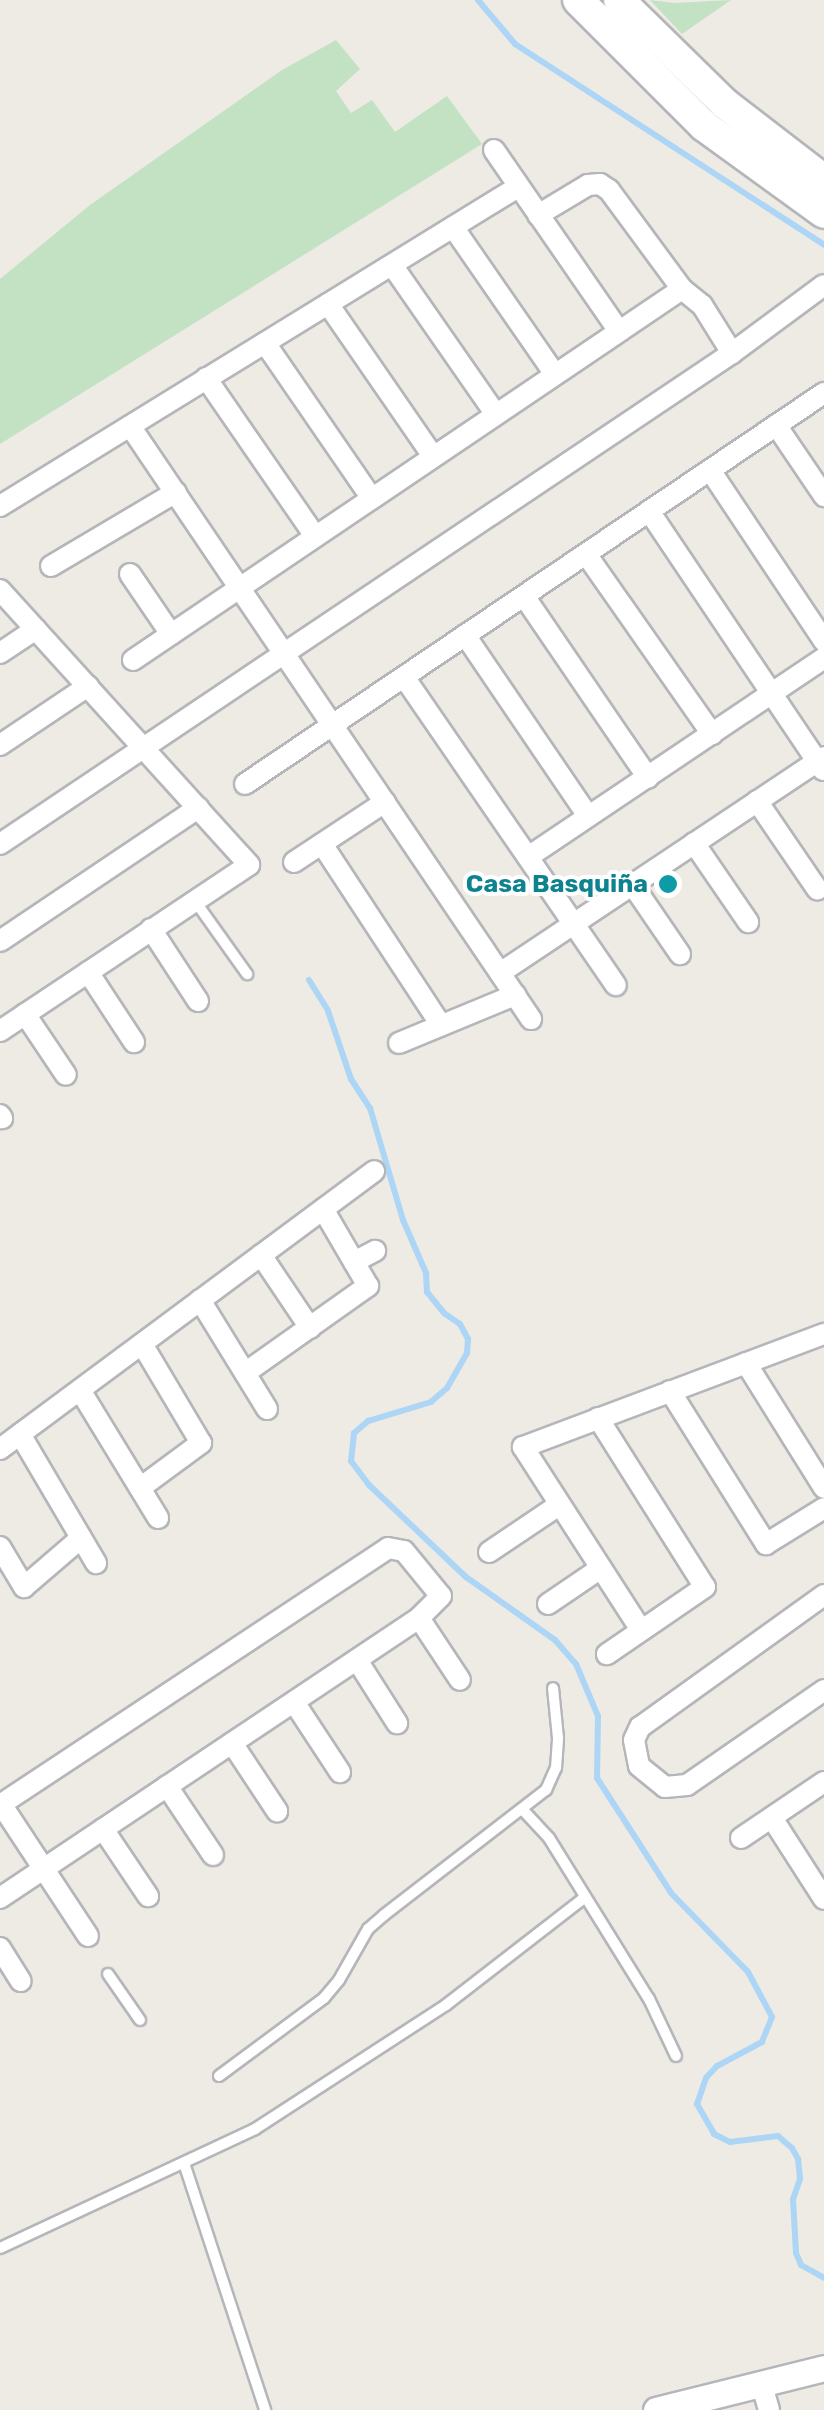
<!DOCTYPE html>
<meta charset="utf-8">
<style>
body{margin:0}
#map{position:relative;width:824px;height:2410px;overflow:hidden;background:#edebe4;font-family:Rubik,sans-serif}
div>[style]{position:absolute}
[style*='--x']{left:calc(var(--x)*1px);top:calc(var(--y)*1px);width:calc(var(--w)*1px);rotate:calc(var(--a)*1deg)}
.green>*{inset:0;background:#c3e2c4}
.stream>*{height:6px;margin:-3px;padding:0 3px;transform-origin:3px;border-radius:3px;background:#acd5f6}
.roads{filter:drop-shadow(2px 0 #b5b6ba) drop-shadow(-2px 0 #b5b6ba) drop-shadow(0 2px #b5b6ba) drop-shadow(0 -2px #b5b6ba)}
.service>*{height:10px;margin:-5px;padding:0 5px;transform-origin:5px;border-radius:5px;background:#fff}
.minor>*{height:20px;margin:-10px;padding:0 10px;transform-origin:10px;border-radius:10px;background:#fff}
.tertiary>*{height:25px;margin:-12.5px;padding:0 12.5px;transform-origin:12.5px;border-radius:12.5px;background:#fff}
.secondary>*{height:30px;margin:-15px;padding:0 15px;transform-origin:15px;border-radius:15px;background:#fff}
.dots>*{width:28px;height:28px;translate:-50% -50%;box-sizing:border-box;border:5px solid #fff;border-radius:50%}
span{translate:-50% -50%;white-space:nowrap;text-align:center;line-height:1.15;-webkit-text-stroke:8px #fff;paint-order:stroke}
.culture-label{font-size:25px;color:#0d838f;font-weight:700}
.right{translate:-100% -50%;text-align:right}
</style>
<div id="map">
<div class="green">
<i style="clip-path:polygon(650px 0,674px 3px,731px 0,682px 34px)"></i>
<i style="clip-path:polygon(336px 40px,360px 69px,336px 91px,351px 113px,372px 100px,395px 132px,447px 96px,482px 144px,0 444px,0 279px,90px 205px,282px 70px)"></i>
</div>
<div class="stream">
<i style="--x:478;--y:0;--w:57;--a:49.9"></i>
<i style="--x:515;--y:44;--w:369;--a:33"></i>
<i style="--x:309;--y:980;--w:36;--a:58"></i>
<i style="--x:328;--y:1011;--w:72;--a:71.3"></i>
<i style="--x:351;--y:1079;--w:35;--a:57"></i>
<i style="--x:370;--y:1108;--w:117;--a:73.6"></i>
<i style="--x:403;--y:1220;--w:58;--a:66.5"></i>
<i style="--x:426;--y:1273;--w:19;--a:87"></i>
<i style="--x:427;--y:1292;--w:27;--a:51"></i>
<i style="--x:444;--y:1313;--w:19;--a:35"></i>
<i style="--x:460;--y:1324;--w:17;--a:62"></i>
<i style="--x:468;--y:1339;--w:14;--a:94"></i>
<i style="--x:467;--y:1353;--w:40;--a:119.7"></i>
<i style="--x:447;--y:1388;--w:21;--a:139"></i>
<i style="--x:431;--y:1402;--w:66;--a:163.2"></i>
<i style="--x:368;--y:1421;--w:18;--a:139"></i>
<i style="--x:354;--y:1433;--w:28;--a:96"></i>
<i style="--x:351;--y:1461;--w:30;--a:53"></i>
<i style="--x:369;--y:1485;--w:134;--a:43.5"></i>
<i style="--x:466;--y:1577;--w:109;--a:35.3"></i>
<i style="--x:555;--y:1640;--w:32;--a:49"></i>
<i style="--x:576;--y:1664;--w:56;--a:67.1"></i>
<i style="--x:598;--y:1716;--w:62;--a:90.9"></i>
<i style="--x:597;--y:1778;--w:137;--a:57.2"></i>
<i style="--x:671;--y:1893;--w:110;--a:45.7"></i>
<i style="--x:748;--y:1972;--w:51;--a:61.9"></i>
<i style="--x:772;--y:2017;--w:27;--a:112"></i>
<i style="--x:762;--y:2042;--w:51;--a:151.9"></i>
<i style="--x:717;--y:2066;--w:16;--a:133"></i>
<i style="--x:706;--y:2078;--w:28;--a:109"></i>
<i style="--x:697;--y:2104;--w:34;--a:60"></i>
<i style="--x:714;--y:2134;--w:18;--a:27"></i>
<i style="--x:730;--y:2142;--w:48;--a:-7.1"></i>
<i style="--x:778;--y:2136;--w:18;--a:41"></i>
<i style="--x:792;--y:2148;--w:13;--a:61"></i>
<i style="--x:798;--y:2159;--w:20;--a:84"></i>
<i style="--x:800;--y:2179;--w:21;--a:109"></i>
<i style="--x:793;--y:2199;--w:54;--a:86.8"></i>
<i style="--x:796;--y:2253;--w:13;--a:67"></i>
<i style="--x:801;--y:2265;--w:26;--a:29"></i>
</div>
<div class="roads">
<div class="service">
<i style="--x:195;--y:901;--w:90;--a:54.5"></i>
<i style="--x:523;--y:1810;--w:38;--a:47"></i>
<i style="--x:549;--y:1838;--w:190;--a:58.2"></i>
<i style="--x:649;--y:1999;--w:63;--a:64.7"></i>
<i style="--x:108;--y:1974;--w:56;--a:55.2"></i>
<i style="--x:219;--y:2076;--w:131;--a:-36.6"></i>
<i style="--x:324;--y:1998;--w:23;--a:-50"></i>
<i style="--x:339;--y:1980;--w:59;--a:-60.4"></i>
<i style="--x:368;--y:1929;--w:21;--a:-41"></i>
<i style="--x:384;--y:1915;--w:205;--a:-37.7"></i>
<i style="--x:546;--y:1790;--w:24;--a:-66"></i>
<i style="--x:556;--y:1768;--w:30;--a:-86"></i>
<i style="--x:558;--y:1738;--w:50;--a:-95.7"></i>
<i style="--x:184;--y:2163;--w:260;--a:71.8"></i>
<i style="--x:0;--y:2248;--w:281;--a:-25"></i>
<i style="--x:255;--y:2129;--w:228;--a:-33"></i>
<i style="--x:446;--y:2005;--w:175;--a:-37.8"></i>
</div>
<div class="minor">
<i style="--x:494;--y:150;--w:219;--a:55.4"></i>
<i style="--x:538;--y:215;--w:58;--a:-31"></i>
<i style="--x:588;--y:185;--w:12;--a:-5"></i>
<i style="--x:600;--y:184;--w:11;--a:34"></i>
<i style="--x:609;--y:190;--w:123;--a:53.6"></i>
<i style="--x:453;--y:227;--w:178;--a:55.3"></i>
<i style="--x:392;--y:265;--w:180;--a:55.2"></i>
<i style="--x:328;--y:304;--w:185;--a:55.4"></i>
<i style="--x:265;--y:343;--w:187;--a:55.5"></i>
<i style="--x:206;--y:378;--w:192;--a:55.4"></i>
<i style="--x:776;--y:425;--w:86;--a:55.9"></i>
<i style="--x:130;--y:426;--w:716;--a:55.93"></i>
<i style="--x:710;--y:470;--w:206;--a:56.3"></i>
<i style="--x:0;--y:506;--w:608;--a:-31.63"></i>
<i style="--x:649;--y:511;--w:312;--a:56.1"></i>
<i style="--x:586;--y:554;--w:220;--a:55"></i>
<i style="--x:51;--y:566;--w:145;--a:-30.6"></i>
<i style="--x:130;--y:574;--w:73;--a:55.7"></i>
<i style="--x:0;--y:590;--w:371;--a:47.8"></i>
<i style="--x:249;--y:865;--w:299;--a:146.3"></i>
<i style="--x:524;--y:596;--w:220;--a:55.7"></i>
<i style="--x:465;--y:635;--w:219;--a:55.8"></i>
<i style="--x:0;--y:653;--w:43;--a:-33.7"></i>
<i style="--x:133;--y:660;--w:663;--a:-34.05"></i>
<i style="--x:682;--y:289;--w:26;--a:39"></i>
<i style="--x:702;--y:305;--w:57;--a:58"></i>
<i style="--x:404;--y:677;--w:374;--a:55.5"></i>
<i style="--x:0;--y:745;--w:106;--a:-33.8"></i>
<i style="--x:245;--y:784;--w:699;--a:-34.03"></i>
<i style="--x:757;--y:801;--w:107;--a:55.7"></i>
<i style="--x:694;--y:843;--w:96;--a:55.6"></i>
<i style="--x:0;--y:844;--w:881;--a:-33.85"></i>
<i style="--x:732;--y:353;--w:114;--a:-36.5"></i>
<i style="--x:322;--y:844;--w:217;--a:56.7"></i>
<i style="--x:528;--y:857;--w:357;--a:-33.9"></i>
<i style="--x:294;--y:862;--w:109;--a:-33.4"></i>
<i style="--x:632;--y:884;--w:85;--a:55.6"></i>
<i style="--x:151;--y:929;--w:86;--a:56.9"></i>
<i style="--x:0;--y:941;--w:239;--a:-33.9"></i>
<i style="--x:88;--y:972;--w:84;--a:56.7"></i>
<i style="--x:500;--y:973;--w:389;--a:-33.7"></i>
<i style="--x:25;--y:1014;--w:73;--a:56.1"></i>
<i style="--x:399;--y:1043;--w:126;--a:-22.5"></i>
<i style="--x:0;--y:1115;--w:4;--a:56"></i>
<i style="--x:261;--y:1255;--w:88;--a:56.1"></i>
<i style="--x:354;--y:1262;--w:24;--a:-28"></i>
<i style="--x:200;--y:1300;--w:128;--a:58.4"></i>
<i style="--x:746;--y:1363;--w:147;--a:58"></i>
<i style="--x:245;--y:1373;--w:151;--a:-35.3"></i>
<i style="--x:368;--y:1286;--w:89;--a:-120.3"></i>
<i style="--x:80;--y:1390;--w:150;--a:58.6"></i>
<i style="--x:670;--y:1391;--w:181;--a:57.9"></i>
<i style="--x:766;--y:1544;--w:68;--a:-31.8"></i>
<i style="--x:598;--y:1418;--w:200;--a:57.7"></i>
<i style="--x:705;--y:1587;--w:119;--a:145.6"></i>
<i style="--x:20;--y:1434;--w:150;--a:59.5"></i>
<i style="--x:0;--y:1449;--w:466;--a:-36.6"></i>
<i style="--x:140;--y:1488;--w:76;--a:-36.4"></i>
<i style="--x:201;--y:1443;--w:115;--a:-120.8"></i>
<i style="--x:0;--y:1547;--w:47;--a:59"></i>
<i style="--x:24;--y:1587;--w:75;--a:-40.7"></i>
<i style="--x:489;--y:1552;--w:84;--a:-33.9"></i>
<i style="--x:824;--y:1595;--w:226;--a:144.3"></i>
<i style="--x:640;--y:1727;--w:14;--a:115"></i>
<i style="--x:634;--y:1740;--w:26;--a:79"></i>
<i style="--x:639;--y:1766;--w:33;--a:39"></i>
<i style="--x:665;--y:1787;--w:22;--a:-5"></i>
<i style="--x:687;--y:1785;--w:167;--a:-34.7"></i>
<i style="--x:548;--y:1604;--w:64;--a:-34.2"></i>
<i style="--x:419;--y:1618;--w:74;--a:56.5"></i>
<i style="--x:641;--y:1630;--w:218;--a:-122.8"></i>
<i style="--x:523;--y:1447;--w:322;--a:-20.6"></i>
<i style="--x:357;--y:1660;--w:75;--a:57.6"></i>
<i style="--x:294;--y:1702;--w:84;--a:56.7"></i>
<i style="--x:232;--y:1743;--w:82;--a:56.5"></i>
<i style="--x:167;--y:1786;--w:83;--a:56.3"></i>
<i style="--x:1;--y:1804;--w:158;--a:56.6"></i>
<i style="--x:0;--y:1805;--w:465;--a:-33.5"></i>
<i style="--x:388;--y:1548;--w:16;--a:11"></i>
<i style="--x:404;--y:1551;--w:58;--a:50.6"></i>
<i style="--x:441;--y:1596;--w:31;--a:135"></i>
<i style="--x:419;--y:1618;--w:504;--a:146.25"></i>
<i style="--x:772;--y:1818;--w:96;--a:57.3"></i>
<i style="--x:103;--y:1829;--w:81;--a:56.1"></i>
<i style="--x:741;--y:1838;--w:100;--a:-34"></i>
<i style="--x:0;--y:1948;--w:39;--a:58"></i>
<i style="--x:761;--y:2382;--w:29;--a:74"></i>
</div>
<div class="tertiary">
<i style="--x:656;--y:2410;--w:173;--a:-14"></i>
</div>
<div class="secondary">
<i style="--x:578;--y:0;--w:178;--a:45"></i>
<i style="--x:704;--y:126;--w:148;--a:35.9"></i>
<i style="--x:619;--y:0;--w:147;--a:44.4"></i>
<i style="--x:724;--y:103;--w:126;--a:37.6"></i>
</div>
</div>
<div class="dots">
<i style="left:668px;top:884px;background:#0f9aa8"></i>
</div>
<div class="culture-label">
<span class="right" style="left:648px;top:884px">Casa Basquiña</span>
</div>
</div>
